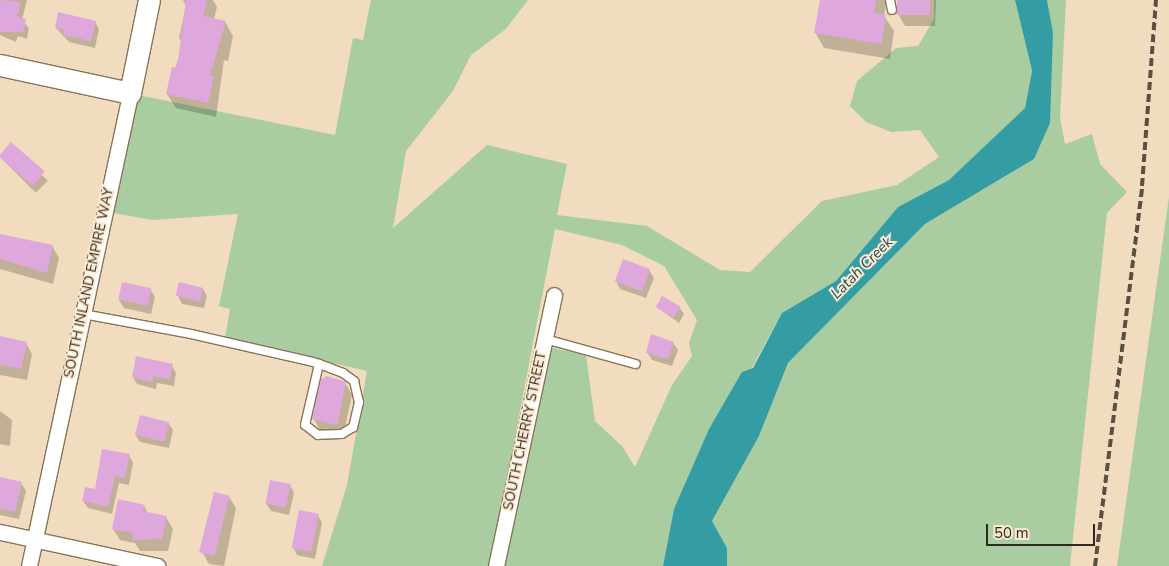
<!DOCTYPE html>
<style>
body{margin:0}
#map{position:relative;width:1169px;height:566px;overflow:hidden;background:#f2dcbf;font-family:"Nunito Sans",sans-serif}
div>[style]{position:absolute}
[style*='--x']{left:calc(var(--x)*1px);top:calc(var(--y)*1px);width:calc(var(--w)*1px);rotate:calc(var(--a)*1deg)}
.green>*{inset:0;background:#aacca1}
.water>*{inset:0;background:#349da3}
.shadow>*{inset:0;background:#0003;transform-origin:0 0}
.building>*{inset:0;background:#dfa8dc;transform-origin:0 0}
.roads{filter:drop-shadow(1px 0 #877359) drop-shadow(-1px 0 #877359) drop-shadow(0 1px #877359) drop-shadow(0 -1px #877359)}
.lane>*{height:8px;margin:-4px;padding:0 4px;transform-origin:4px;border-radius:4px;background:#fff}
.street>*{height:15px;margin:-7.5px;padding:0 7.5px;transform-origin:7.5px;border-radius:7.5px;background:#fff}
.secondary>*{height:21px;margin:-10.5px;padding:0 10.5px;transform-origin:10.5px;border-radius:10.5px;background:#fff}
.rail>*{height:4px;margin-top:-2px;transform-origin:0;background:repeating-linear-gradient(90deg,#5a4f40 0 8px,transparent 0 12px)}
span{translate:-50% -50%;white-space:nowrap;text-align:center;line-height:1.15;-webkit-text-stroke:4px #fcead2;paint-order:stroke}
.street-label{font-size:14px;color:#30281d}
.water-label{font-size:15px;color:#214e51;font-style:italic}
.scale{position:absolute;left:986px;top:524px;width:109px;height:22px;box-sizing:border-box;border:2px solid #30281d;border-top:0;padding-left:6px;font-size:15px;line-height:18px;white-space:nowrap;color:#30281d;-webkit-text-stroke:4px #fcead2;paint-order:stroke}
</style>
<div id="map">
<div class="green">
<i style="clip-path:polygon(371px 0,528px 0,506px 29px,471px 55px,453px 91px,406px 151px,393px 228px,487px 145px,567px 164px,557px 215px,647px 226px,720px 270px,750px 272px,822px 201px,897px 185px,939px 157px,920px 130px,891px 132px,866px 122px,850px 106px,857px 81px,896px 48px,918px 46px,934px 19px,934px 0,1015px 0,1032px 72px,1025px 108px,994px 140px,949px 180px,898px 207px,836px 281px,782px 313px,674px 509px,663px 566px,504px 566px,549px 347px,586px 355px,595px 421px,622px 446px,635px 467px,672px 385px,692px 356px,689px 343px,697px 320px,664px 266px,622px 245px,555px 229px,490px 566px,322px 566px,347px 485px,367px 371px,225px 338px,230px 309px,219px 306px,238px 214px,152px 220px,113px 213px,138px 95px,335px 135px,353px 38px,363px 40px)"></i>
<i style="clip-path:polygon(1047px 0,1066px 0,1060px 118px,1065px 144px,1092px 134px,1100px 164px,1127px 192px,1107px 213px,1070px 566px,727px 566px,727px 548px,712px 521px,759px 436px,788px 363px,925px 224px,1034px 159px,1053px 32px)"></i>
<i style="clip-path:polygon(1169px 197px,1169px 566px,1117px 566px)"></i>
</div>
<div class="water">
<i style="clip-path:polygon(1015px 0,1047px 0,1053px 32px,1050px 123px,1034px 159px,925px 224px,788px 363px,759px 436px,712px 521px,727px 548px,727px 566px,663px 566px,674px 509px,709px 429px,742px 372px,753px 368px,782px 313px,836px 281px,898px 207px,949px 180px,1025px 108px,1032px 71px)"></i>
</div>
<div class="shadow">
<i style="clip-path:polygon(0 0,27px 0,22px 20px,29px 28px,27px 39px,18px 36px,16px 42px,0 35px)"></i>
<i style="clip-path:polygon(183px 0,213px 0,217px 7px,214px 19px,225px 22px,233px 36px,228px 61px,224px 60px,216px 117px,176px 108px,167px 94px,183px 44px,179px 38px,186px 6px)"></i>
<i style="clip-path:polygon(821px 0,887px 0,884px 16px,894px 31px,890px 59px,824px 48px,815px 32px)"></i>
<i style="clip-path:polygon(898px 0,936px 0,935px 26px,905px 26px,898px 14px)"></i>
<i style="clip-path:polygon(95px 22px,99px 29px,95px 48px,69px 42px,56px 28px)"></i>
<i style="left:11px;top:144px;width:52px;height:17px;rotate:45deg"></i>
<i style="clip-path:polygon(0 235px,52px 246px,59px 258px,53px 284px,0 269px)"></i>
<i style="clip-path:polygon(649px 270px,654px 278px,646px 298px,620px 289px,616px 281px)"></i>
<i style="clip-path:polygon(150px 289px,155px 297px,151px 314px,124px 308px,119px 300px)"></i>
<i style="clip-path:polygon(203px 289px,207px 296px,204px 308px,182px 304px,178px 296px)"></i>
<i style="clip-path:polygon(657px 307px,679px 307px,684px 314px,679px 323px)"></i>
<i style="clip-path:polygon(0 338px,26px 343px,32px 354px,27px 380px,0 375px)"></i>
<i style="clip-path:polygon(673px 343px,678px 350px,672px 366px,652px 360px,647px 352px)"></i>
<i style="clip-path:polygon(172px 366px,176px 373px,174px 386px,157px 383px,156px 389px,137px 384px,133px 377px)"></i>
<i style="clip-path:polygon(346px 384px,352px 395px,343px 436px,320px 430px,314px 419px)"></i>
<i style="clip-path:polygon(0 411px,12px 420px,10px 446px,0 444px)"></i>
<i style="clip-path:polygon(168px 423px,173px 430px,169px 448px,140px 442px,135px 434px)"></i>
<i style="clip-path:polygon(129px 455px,133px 463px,129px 485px,119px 483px,112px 514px,88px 508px,83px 501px)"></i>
<i style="clip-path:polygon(0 478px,21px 483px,26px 491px,19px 519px,0 515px)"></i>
<i style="clip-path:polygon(290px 485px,294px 493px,289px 515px,271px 511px,266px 503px)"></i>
<i style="clip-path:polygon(229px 497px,236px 508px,224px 566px,209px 564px,202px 552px)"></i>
<i style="clip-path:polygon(144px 506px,148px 514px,166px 517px,173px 529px,168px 551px,140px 551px,135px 543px,120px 540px,113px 529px)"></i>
<i style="clip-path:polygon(318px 515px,322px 523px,315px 559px,297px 555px,293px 547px)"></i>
</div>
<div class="building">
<i style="clip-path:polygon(0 0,21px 2px,17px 17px,26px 19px,23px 32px,0 32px)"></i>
<i style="clip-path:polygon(186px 0,207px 0,203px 16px,226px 21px,210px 76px,214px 76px,208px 103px,166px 94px,172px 67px,177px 68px)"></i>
<i style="clip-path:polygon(820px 0,876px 0,874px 13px,886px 15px,881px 44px,814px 33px)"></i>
<i style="left:897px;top:0;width:33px;height:15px"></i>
<i style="clip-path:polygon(58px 12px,96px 21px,91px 41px,63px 35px,64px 30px,55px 28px)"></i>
<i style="left:11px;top:142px;width:45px;height:19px;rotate:41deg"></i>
<i style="clip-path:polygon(0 234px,53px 245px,47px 273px,0 259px)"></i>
<i style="left:623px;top:259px;width:29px;height:24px;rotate:20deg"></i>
<i style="left:122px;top:282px;width:30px;height:18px;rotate:12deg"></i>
<i style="left:179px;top:282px;width:25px;height:14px;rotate:14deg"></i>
<i style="left:662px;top:296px;width:21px;height:13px;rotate:29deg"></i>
<i style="clip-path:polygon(651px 334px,674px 342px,668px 359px,646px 353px)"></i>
<i style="clip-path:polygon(0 336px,27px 342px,21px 369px,0 365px)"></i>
<i style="clip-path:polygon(136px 356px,173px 364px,170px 379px,153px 376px,152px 382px,132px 377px)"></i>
<i style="clip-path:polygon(327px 376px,346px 382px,337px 425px,312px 419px,321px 379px)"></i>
<i style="left:140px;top:415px;width:30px;height:20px;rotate:14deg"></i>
<i style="clip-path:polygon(102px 449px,130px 454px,125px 478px,115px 476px,108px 507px,82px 501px,85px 487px,95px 489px)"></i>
<i style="clip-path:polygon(0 477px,22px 482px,15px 512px,0 509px)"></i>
<i style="left:270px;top:480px;width:21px;height:24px;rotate:11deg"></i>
<i style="left:214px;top:492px;width:16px;height:62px;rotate:14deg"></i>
<i style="clip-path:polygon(118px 499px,145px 505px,143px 511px,167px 516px,162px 539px,132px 540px,133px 533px,112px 529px)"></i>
<i style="left:299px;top:510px;width:20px;height:39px;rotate:11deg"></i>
</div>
<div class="roads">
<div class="lane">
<i style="--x:890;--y:0;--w:10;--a:79"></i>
<i style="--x:83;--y:314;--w:110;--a:10.5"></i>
<i style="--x:191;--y:334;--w:125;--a:12.9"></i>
<i style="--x:313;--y:362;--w:18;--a:19"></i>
<i style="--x:330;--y:368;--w:14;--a:21"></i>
<i style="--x:343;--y:373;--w:14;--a:36"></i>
<i style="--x:354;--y:381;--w:22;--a:77"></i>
<i style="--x:359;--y:402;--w:26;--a:103"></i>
<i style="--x:353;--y:427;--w:13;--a:148"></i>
<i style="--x:342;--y:434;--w:24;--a:178"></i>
<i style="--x:318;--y:435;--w:16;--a:-142"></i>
<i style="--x:305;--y:425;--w:63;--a:-77.1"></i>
<i style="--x:545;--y:339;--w:94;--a:15.4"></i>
</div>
<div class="street">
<i style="--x:0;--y:532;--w:161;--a:12.2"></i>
<i style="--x:29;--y:566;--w:484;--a:-77.9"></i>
<i style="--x:496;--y:566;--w:277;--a:-77.9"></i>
</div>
<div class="secondary">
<i style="--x:0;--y:65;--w:133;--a:12.2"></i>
<i style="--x:130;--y:93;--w:95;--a:-78.5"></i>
</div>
</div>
<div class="rail">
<i style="--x:1095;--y:566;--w:383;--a:-82.9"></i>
<i style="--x:1142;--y:186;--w:187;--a:-85.7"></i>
</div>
<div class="street-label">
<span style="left:89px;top:283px;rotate:-78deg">SOUTH INLAND EMPIRE WAY</span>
<span style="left:525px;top:431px;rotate:-78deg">SOUTH CHERRY STREET</span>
</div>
<div class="water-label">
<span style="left:862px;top:268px;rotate:-45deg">Latah Creek</span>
</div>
<div class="scale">50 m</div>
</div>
